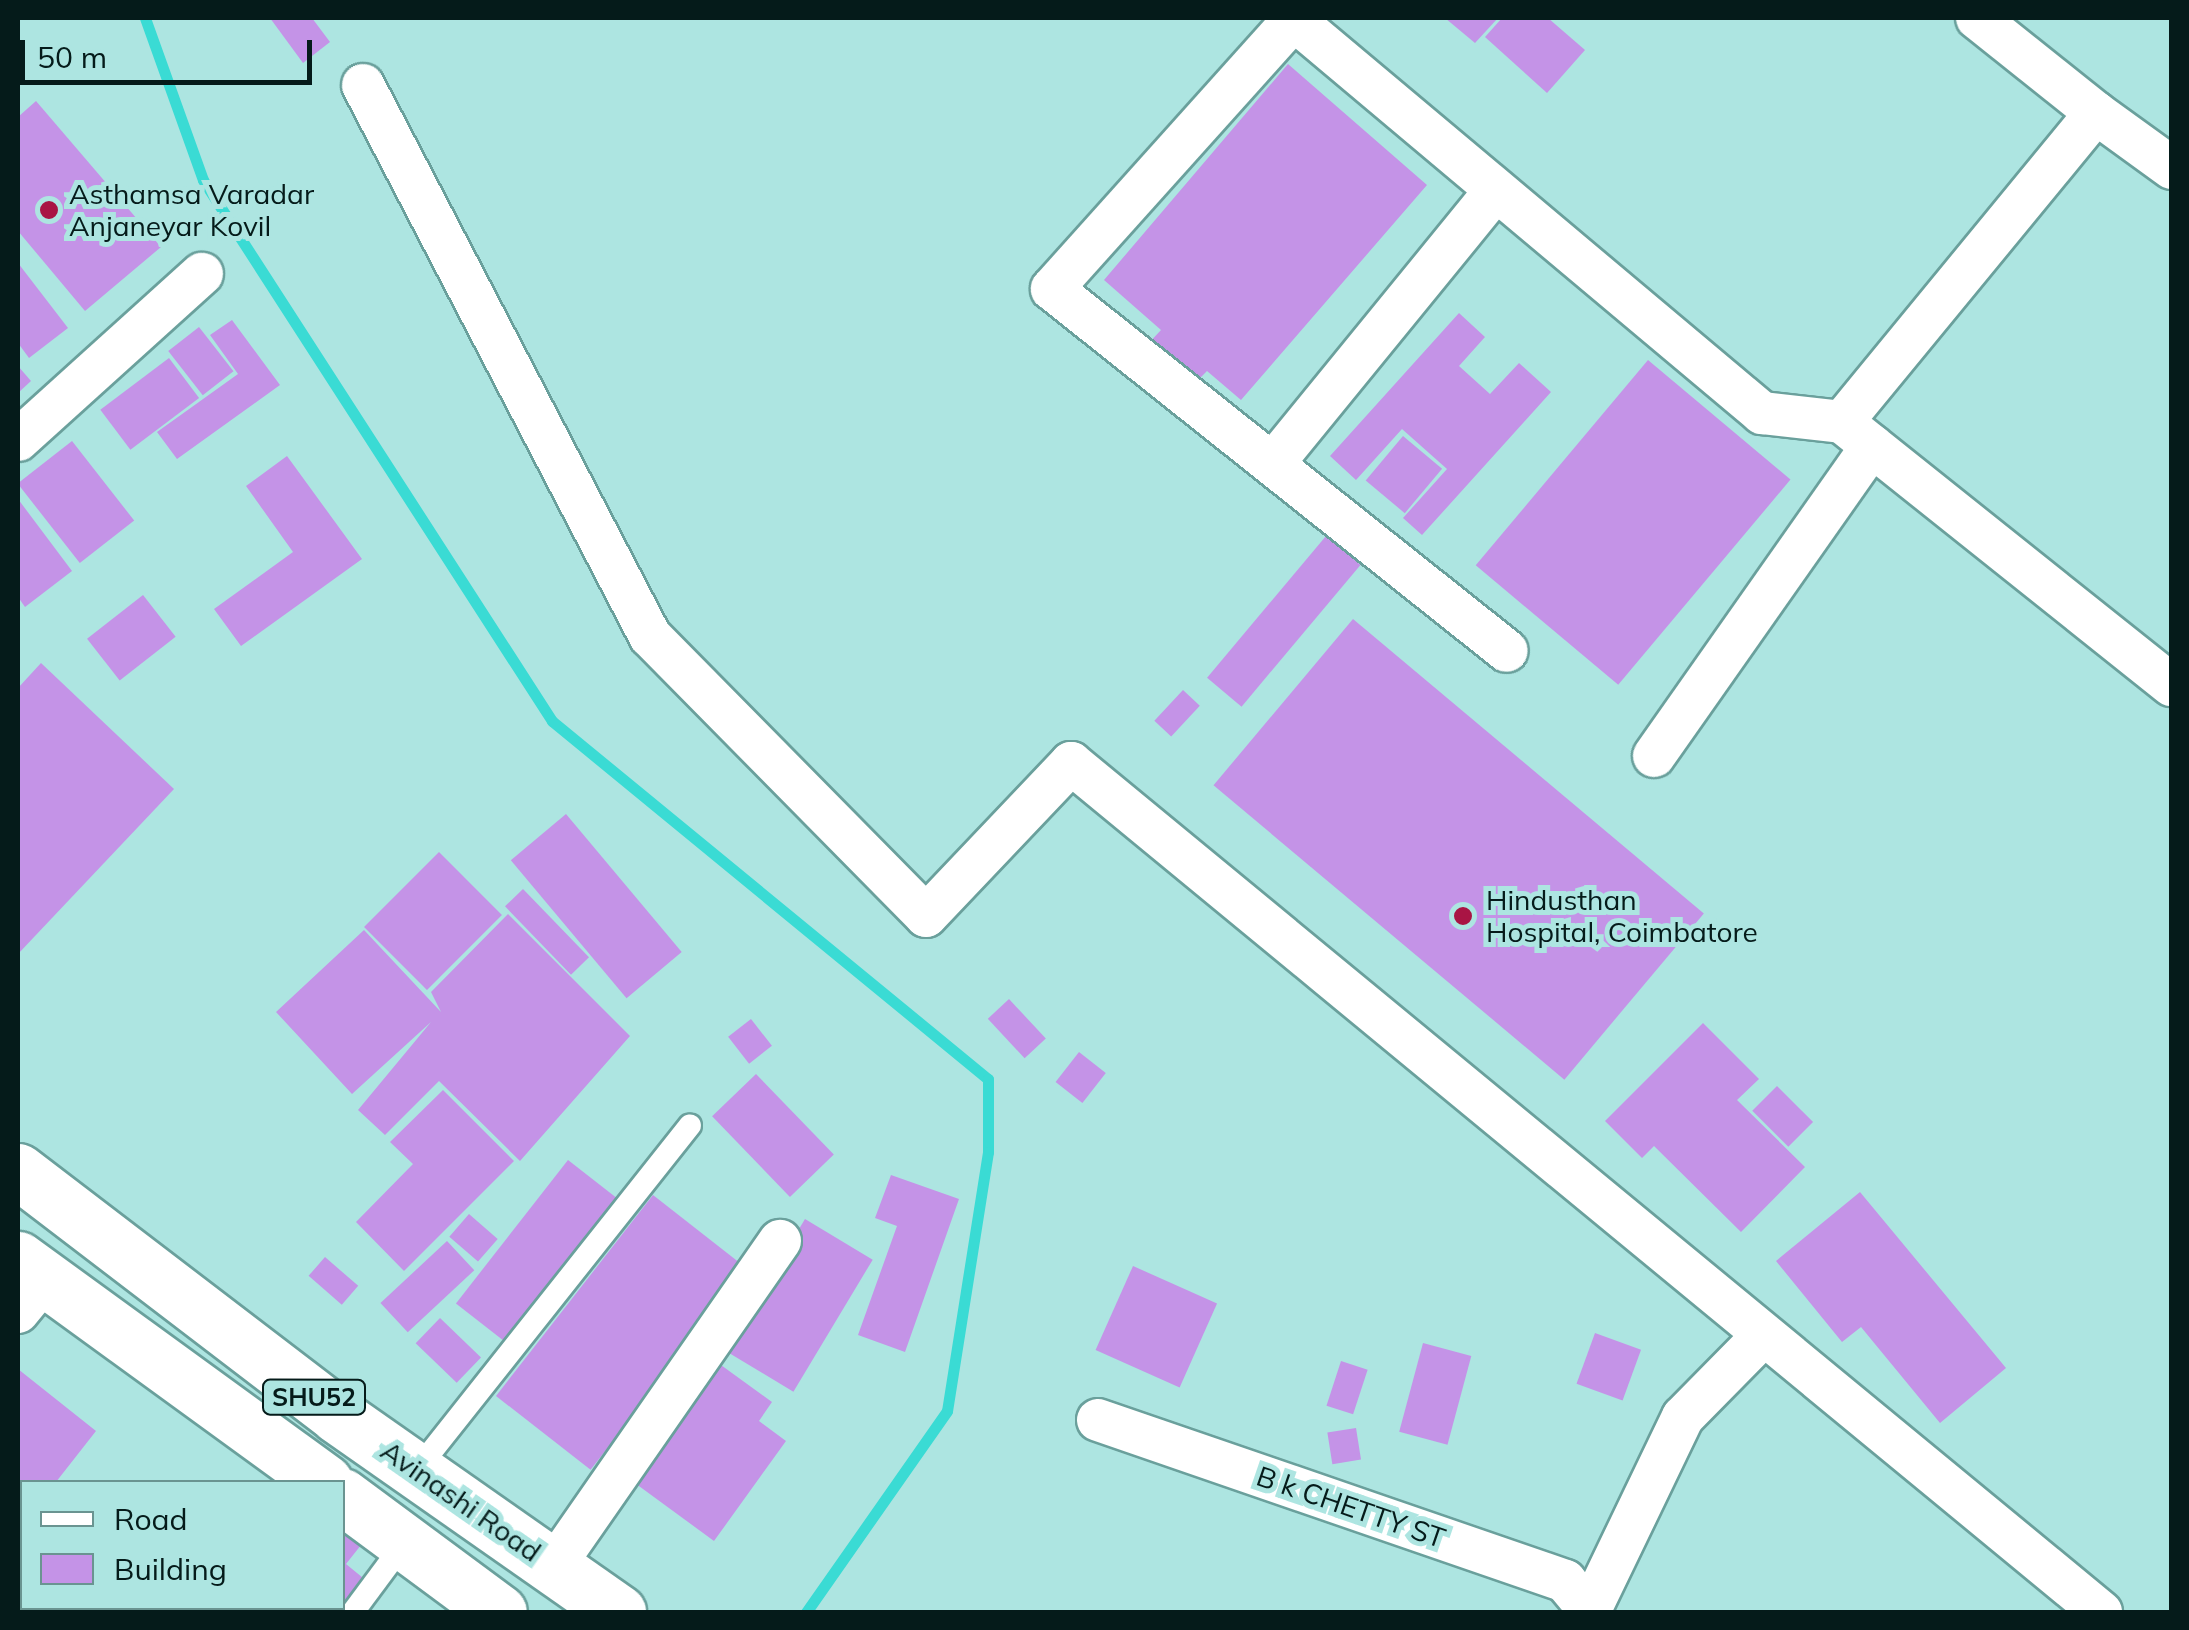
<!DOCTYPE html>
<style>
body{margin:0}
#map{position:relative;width:2189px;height:1630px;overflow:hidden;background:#ade5e1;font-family:Mulish,sans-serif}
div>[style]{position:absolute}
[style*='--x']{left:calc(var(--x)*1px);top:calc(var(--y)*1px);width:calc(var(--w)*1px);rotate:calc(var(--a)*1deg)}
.stream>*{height:11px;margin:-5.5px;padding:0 5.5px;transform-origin:5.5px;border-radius:5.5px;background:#3adbd4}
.building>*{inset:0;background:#c493e7;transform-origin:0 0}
.roads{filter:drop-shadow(2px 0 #6aa09c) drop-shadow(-2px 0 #6aa09c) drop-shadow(0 2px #6aa09c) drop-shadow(0 -2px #6aa09c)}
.service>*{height:22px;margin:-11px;padding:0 11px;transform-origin:11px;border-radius:11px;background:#fff}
.minor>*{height:42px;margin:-21px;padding:0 21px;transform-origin:21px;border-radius:21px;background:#fff}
.primary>*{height:55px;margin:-27.5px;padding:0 27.5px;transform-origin:27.5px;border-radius:27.5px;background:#fff}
.dots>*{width:28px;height:28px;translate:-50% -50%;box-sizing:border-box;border:5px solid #ade5e1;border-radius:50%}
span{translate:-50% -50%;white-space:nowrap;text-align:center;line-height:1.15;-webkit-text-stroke:10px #ade5e1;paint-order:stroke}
.shield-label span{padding:2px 8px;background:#ade5e1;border:2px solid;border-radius:8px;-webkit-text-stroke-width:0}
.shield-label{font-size:25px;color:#051b1a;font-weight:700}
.poi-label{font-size:28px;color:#051b1a}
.left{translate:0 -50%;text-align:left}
.street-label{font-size:28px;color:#051b1a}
.frame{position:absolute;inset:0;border:20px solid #051b1a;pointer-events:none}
.legend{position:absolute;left:20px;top:1480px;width:325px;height:130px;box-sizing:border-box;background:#ade5e1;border:2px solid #6a9491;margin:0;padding:12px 18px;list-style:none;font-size:30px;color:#051b1a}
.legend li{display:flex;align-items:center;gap:20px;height:50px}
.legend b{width:50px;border:2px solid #6a9491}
.scale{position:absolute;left:20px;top:40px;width:292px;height:45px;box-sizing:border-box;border:5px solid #051b1a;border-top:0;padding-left:12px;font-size:30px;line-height:35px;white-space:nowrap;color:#051b1a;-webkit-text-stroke:8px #ade5e1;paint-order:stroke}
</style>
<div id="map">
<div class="stream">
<i style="--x:145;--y:18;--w:172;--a:70.3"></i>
<i style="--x:203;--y:180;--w:644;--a:57.17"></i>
<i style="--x:552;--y:721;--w:564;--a:39.39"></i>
<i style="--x:988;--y:1079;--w:73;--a:90"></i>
<i style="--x:988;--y:1152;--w:262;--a:99"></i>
<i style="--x:947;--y:1411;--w:246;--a:125"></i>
</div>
<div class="building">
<i style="clip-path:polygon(270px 18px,312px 18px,330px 42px,303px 63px)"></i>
<i style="clip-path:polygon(1445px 18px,1498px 18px,1475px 43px)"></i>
<i style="clip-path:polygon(1502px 18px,1548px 18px,1585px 50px,1547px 93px,1485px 37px)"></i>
<i style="clip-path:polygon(1288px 64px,1427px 185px,1241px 400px,1207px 371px,1193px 385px,1147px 345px,1161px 330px,1104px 280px)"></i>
<i style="clip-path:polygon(36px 101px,161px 247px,85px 311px,18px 231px,18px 117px)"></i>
<i style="clip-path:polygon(18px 263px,68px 328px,29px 358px,18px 343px)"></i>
<i style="clip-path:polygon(1459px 313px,1485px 337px,1459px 366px,1490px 394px,1519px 363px,1551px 392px,1422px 535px,1403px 518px,1447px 469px,1402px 429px,1356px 480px,1330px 456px)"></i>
<i style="clip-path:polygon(232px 320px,280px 385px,177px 459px,157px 432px,238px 374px,210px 335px)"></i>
<i style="left:199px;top:327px;width:56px;height:39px;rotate:52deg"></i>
<i style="left:169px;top:358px;width:50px;height:86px;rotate:53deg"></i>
<i style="left:1648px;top:360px;width:186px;height:268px;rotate:40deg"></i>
<i style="clip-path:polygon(18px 366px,31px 381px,18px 393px)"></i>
<i style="left:1403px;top:436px;width:51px;height:58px;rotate:40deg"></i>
<i style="left:72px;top:441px;width:101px;height:69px;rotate:52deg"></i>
<i style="clip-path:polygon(287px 456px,362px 559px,241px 646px,214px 609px,293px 552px,246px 486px)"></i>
<i style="clip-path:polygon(18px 499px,72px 571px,25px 607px,18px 597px)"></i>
<i style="left:1326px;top:536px;width:45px;height:185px;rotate:40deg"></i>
<i style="left:143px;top:595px;width:53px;height:71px;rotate:52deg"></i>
<i style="left:1353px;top:619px;width:458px;height:217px;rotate:40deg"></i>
<i style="clip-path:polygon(41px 663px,174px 789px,18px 954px,18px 688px)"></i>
<i style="left:1183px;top:690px;width:23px;height:42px;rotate:43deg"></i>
<i style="left:566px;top:814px;width:180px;height:72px;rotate:50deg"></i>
<i style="left:439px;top:852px;width:89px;height:106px;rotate:45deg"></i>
<i style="left:523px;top:889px;width:95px;height:25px;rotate:46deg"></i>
<i style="clip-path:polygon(508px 914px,630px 1036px,520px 1161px,439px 1081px,385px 1135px,358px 1110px,431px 1022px,352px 1094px,276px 1012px,364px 930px,441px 1012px,431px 992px)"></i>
<i style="left:1009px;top:999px;width:54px;height:29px;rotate:47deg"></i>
<i style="left:751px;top:1019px;width:34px;height:29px;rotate:52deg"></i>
<i style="clip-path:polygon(1703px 1023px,1759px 1079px,1737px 1100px,1805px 1167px,1741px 1232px,1654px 1146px,1642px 1158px,1605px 1121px)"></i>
<i style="left:1079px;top:1052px;width:34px;height:38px;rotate:38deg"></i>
<i style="left:756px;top:1074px;width:112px;height:61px;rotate:46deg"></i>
<i style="left:1777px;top:1086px;width:51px;height:35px;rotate:45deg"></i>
<i style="clip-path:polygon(443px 1090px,514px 1161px,404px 1271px,356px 1222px,413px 1164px,390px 1142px)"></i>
<i style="left:568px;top:1160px;width:61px;height:182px;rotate:38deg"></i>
<i style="clip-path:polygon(891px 1175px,959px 1199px,905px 1352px,858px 1335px,897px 1226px,875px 1218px)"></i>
<i style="clip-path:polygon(1860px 1192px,2006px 1368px,1940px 1423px,1861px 1327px,1842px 1342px,1776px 1261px)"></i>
<i style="left:653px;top:1195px;width:120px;height:255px;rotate:38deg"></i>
<i style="left:469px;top:1214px;width:38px;height:30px;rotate:41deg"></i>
<i style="left:805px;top:1219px;width:79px;height:154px;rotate:31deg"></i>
<i style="left:447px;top:1241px;width:40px;height:91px;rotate:47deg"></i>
<i style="left:325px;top:1257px;width:44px;height:25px;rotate:41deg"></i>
<i style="left:1133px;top:1266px;width:92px;height:92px;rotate:24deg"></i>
<i style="left:440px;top:1318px;width:57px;height:35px;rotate:44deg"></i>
<i style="left:1595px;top:1333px;width:49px;height:54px;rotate:20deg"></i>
<i style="left:1423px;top:1343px;width:50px;height:92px;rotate:15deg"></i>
<i style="clip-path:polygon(714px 1360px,772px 1402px,759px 1421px,786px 1441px,714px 1541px,628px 1478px)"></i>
<i style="left:1341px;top:1361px;width:28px;height:47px;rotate:18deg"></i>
<i style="clip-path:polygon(18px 1369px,96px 1431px,56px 1482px,22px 1482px,18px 1531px)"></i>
<i style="left:1356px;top:1428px;width:32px;height:29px;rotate:81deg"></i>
<i style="clip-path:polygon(342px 1522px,365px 1540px,346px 1564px,368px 1582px,344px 1612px,274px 1612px,342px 1608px)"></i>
</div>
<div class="roads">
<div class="service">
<i style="--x:416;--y:1471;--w:441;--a:-51.6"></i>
<i style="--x:353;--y:1612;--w:87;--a:-53.4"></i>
</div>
<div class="minor">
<i style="--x:1295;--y:18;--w:364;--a:131.9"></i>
<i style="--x:1052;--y:289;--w:581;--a:38.51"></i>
<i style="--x:1977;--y:18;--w:152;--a:38.6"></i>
<i style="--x:1293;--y:19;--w:613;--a:40.03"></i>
<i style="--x:1762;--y:413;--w:81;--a:6.4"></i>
<i style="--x:1842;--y:422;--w:422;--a:38.6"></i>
<i style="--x:363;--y:85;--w:621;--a:62.49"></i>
<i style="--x:650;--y:636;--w:393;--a:45.4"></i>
<i style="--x:926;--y:916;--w:211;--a:-46.5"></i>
<i style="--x:1071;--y:763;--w:1335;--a:39.5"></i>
<i style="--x:1842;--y:422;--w:400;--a:-50.6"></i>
<i style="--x:2096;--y:113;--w:94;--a:35.9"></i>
<i style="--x:18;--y:440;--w:248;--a:-42.1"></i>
<i style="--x:1275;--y:461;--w:345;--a:-50.8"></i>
<i style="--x:1654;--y:756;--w:379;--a:-54.9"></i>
<i style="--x:18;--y:1312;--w:43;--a:-50.7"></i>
<i style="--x:1098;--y:1420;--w:494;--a:19"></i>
<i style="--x:1565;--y:1581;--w:40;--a:50"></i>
<i style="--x:554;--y:1566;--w:396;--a:-55.2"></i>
<i style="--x:1591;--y:1608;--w:212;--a:-64.3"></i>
<i style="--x:1683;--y:1417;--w:115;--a:-45.4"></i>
</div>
<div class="primary">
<i style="--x:18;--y:1171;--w:403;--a:37.4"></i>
<i style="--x:338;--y:1416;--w:342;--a:35"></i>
<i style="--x:18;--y:1259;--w:379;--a:36"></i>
<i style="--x:342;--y:1496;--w:195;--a:36.5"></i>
</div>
</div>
<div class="dots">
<i style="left:49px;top:210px;background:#a91444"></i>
<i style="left:1463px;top:916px;background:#a91444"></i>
</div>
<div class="shield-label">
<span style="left:314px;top:1397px">SHU52</span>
</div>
<div class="poi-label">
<span class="left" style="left:69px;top:210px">Asthamsa Varadar<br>Anjaneyar Kovil</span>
<span class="left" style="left:1486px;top:916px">Hindusthan<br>Hospital, Coimbatore</span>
</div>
<div class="street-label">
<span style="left:461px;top:1501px;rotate:35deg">Avinashi Road</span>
<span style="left:1351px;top:1507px;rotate:19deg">B k CHETTY ST</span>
</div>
<div class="frame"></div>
<ul class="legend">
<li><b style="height:12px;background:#fff"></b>Road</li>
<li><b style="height:28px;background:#c493e7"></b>Building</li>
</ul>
<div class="scale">50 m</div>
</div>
